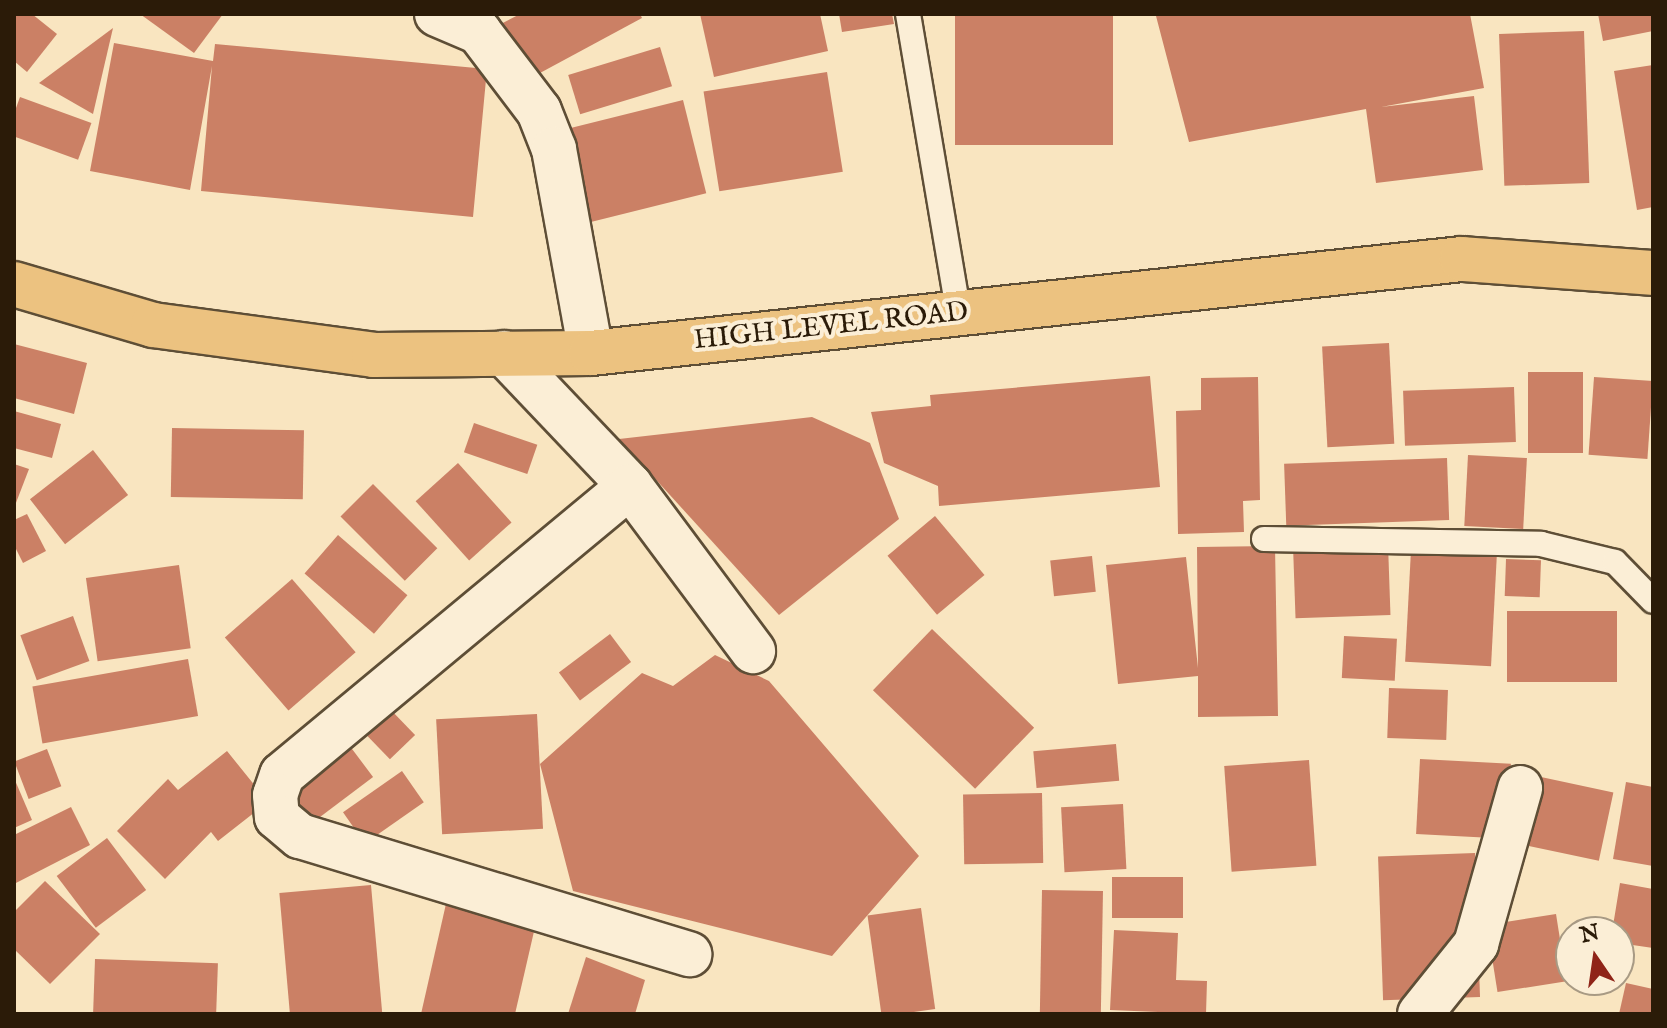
<!DOCTYPE html>
<style>
body{margin:0}
#map{position:relative;width:1667px;height:1028px;overflow:hidden;background:#f9e5c0;font-family:"IM FELL English",serif}
div>[style]{position:absolute}
[style*='--x']{left:calc(var(--x)*1px);top:calc(var(--y)*1px);width:calc(var(--w)*1px);rotate:calc(var(--a)*1deg)}
.building>*{inset:0;background:#cb8065;transform-origin:0 0}
.roads{filter:drop-shadow(2px 0 #5e4e36) drop-shadow(-2px 0 #5e4e36) drop-shadow(0 2px #5e4e36) drop-shadow(0 -2px #5e4e36)}
.service>*{height:24px;margin:-12px;padding:0 12px;transform-origin:12px;border-radius:12px;background:#fbeed6}
.minor>*{height:44px;margin:-22px;padding:0 22px;transform-origin:22px;border-radius:22px;background:#fbeed6}
.trunk>*{height:44px;margin:-22px;padding:0 22px;transform-origin:22px;border-radius:22px;background:#ecc280}
span{translate:-50% -50%;white-space:nowrap;text-align:center;line-height:1.15;-webkit-text-stroke:8px #fbeed6;paint-order:stroke}
.street-label{font-size:28px;color:#2b1b08}
.frame{position:absolute;inset:0;border:16px solid #2b1b08;pointer-events:none}
.north{position:absolute;left:1555px;top:916px;width:80px;height:80px;box-sizing:border-box;background:#fbeed6;border:2px solid #a89a84;border-radius:50%;rotate:347deg;font-size:22px;font-weight:700;line-height:32px;text-align:center;color:#2b1b08}
.north::after{content:'';display:block;margin:auto;width:28px;height:36px;background:#8f2418;clip-path:polygon(50% 0,100% 100%,50% 72%,0 100%)}
</style>
<div id="map">
<div class="building">
<i style="clip-path:polygon(14px 14px,32px 14px,57px 34px,27px 72px,14px 61px)"></i>
<i style="clip-path:polygon(140px 14px,223px 14px,194px 53px)"></i>
<i style="clip-path:polygon(520px 14px,640px 14px,642px 18px,527px 80px,497px 26px)"></i>
<i style="clip-path:polygon(700px 14px,820px 14px,828px 51px,714px 77px)"></i>
<i style="clip-path:polygon(839px 14px,892px 14px,894px 24px,842px 32px)"></i>
<i style="left:955px;top:14px;width:158px;height:131px"></i>
<i style="clip-path:polygon(1168px 14px,1470px 14px,1484px 88px,1381px 107px,1474px 96px,1483px 170px,1376px 183px,1366px 109px,1189px 142px,1156px 16px)"></i>
<i style="clip-path:polygon(1598px 14px,1653px 14px,1653px 31px,1603px 41px)"></i>
<i style="clip-path:polygon(113px 28px,93px 114px,39px 83px)"></i>
<i style="left:1584px;top:31px;width:152px;height:85px;rotate:88deg"></i>
<i style="clip-path:polygon(114px 43px,213px 61px,215px 44px,487px 69px,473px 217px,201px 191px,212px 66px,190px 190px,90px 171px)"></i>
<i style="left:660px;top:47px;width:41px;height:96px;rotate:73deg"></i>
<i style="clip-path:polygon(1653px 65px,1653px 207px,1637px 210px,1614px 71px)"></i>
<i style="left:827px;top:72px;width:101px;height:125px;rotate:81deg"></i>
<i style="left:20px;top:97px;width:76px;height:39px;rotate:20deg"></i>
<i style="left:683px;top:100px;width:96px;height:123px;rotate:76deg"></i>
<i style="left:1389px;top:343px;width:101px;height:67px;rotate:87deg"></i>
<i style="clip-path:polygon(14px 344px,87px 363px,74px 414px,14px 398px)"></i>
<i style="left:1528px;top:372px;width:55px;height:81px"></i>
<i style="clip-path:polygon(1150px 376px,1160px 487px,939px 506px,938px 486px,884px 463px,871px 412px,931px 406px,930px 395px)"></i>
<i style="clip-path:polygon(1258px 377px,1260px 500px,1243px 501px,1244px 532px,1178px 534px,1176px 411px,1201px 410px,1201px 378px)"></i>
<i style="left:1594px;top:377px;width:59px;height:78px;rotate:4deg"></i>
<i style="left:1514px;top:387px;width:55px;height:111px;rotate:88deg"></i>
<i style="clip-path:polygon(14px 411px,61px 424px,52px 458px,14px 448px)"></i>
<i style="clip-path:polygon(812px 417px,870px 443px,899px 519px,779px 615px,619px 439px)"></i>
<i style="left:474px;top:423px;width:67px;height:31px;rotate:19deg"></i>
<i style="left:172px;top:428px;width:132px;height:69px;rotate:1deg"></i>
<i style="left:93px;top:450px;width:57px;height:80px;rotate:52deg"></i>
<i style="left:1468px;top:455px;width:59px;height:71px;rotate:3deg"></i>
<i style="left:1447px;top:458px;width:62px;height:163px;rotate:88deg"></i>
<i style="left:458px;top:463px;width:80px;height:57px;rotate:48deg"></i>
<i style="clip-path:polygon(14px 464px,29px 469px,14px 508px)"></i>
<i style="left:373px;top:484px;width:91px;height:46px;rotate:45deg"></i>
<i style="clip-path:polygon(27px 514px,46px 551px,23px 563px,14px 545px,14px 520px)"></i>
<i style="left:935px;top:516px;width:77px;height:62px;rotate:50deg"></i>
<i style="left:338px;top:535px;width:92px;height:51px;rotate:41deg"></i>
<i style="left:1388px;top:544px;width:71px;height:95px;rotate:88deg"></i>
<i style="clip-path:polygon(1275px 546px,1278px 716px,1198px 717px,1198px 676px,1118px 684px,1106px 565px,1186px 557px,1198px 668px,1197px 547px)"></i>
<i style="left:1411px;top:550px;width:86px;height:112px;rotate:3deg"></i>
<i style="left:1092px;top:556px;width:36px;height:42px;rotate:84deg"></i>
<i style="left:1506px;top:559px;width:35px;height:37px;rotate:2deg"></i>
<i style="left:179px;top:565px;width:84px;height:94px;rotate:82deg"></i>
<i style="left:292px;top:579px;width:97px;height:89px;rotate:49deg"></i>
<i style="left:1507px;top:611px;width:110px;height:71px"></i>
<i style="left:73px;top:616px;width:48px;height:56px;rotate:70deg"></i>
<i style="left:932px;top:629px;width:142px;height:85px;rotate:44deg"></i>
<i style="left:610px;top:634px;width:35px;height:64px;rotate:53deg"></i>
<i style="left:1344px;top:636px;width:53px;height:42px;rotate:3deg"></i>
<i style="clip-path:polygon(715px 655px,769px 681px,919px 856px,832px 956px,573px 891px,540px 764px,642px 673px,673px 686px)"></i>
<i style="left:188px;top:659px;width:58px;height:158px;rotate:80deg"></i>
<i style="left:1389px;top:688px;width:59px;height:50px;rotate:2deg"></i>
<i style="left:388px;top:707px;width:39px;height:35px;rotate:46deg"></i>
<i style="left:537px;top:714px;width:115px;height:101px;rotate:87deg"></i>
<i style="left:346px;top:741px;width:45px;height:81px;rotate:53deg"></i>
<i style="left:1116px;top:744px;width:37px;height:83px;rotate:85deg"></i>
<i style="left:47px;top:749px;width:40px;height:35px;rotate:69deg"></i>
<i style="clip-path:polygon(227px 751px,268px 802px,218px 841px,211px 832px,165px 879px,117px 831px,168px 779px,178px 790px)"></i>
<i style="left:1420px;top:759px;width:91px;height:75px;rotate:3deg"></i>
<i style="left:1309px;top:760px;width:106px;height:85px;rotate:86deg"></i>
<i style="left:402px;top:771px;width:38px;height:72px;rotate:55deg"></i>
<i style="left:1541px;top:777px;width:74px;height:70px;rotate:12deg"></i>
<i style="clip-path:polygon(14px 778px,32px 820px,14px 828px)"></i>
<i style="clip-path:polygon(1626px 782px,1653px 787px,1653px 866px,1613px 859px)"></i>
<i style="left:1042px;top:793px;width:70px;height:79px;rotate:89deg"></i>
<i style="left:1123px;top:804px;width:65px;height:62px;rotate:87deg"></i>
<i style="clip-path:polygon(71px 807px,90px 845px,14px 884px,14px 835px)"></i>
<i style="left:107px;top:838px;width:65px;height:63px;rotate:53deg"></i>
<i style="left:1475px;top:853px;width:144px;height:97px;rotate:88deg"></i>
<i style="left:1112px;top:877px;width:71px;height:41px"></i>
<i style="clip-path:polygon(45px 881px,100px 934px,50px 984px,14px 949px,14px 912px)"></i>
<i style="clip-path:polygon(1620px 883px,1653px 889px,1653px 948px,1619px 943px,1619px 932px,1612px 932px)"></i>
<i style="left:371px;top:885px;width:130px;height:92px;rotate:85deg"></i>
<i style="left:1042px;top:890px;width:61px;height:124px;rotate:1deg"></i>
<i style="clip-path:polygon(448px 895px,538px 914px,515px 1014px,421px 1014px)"></i>
<i style="left:921px;top:908px;width:102px;height:54px;rotate:82deg"></i>
<i style="left:1556px;top:914px;width:68px;height:70px;rotate:81deg"></i>
<i style="clip-path:polygon(1114px 930px,1178px 933px,1176px 980px,1207px 981px,1206px 1014px,1110px 1010px)"></i>
<i style="clip-path:polygon(586px 957px,645px 980px,635px 1014px,568px 1014px)"></i>
<i style="left:95px;top:959px;width:123px;height:55px;rotate:2deg"></i>
<i style="clip-path:polygon(1626px 983px,1653px 989px,1653px 1014px,1619px 1014px)"></i>
</div>
<div class="roads">
<div class="service">
<i style="--x:908;--y:14;--w:304;--a:80.4"></i>
<i style="--x:1264;--y:539;--w:277;--a:1"></i>
<i style="--x:1541;--y:544;--w:76;--a:13.7"></i>
<i style="--x:1615;--y:562;--w:54;--a:45.7"></i>
</div>
<div class="minor">
<i style="--x:437;--y:14;--w:46;--a:23.2"></i>
<i style="--x:479;--y:32;--w:99;--a:52.8"></i>
<i style="--x:539;--y:111;--w:41;--a:68.5"></i>
<i style="--x:554;--y:149;--w:207;--a:79.7"></i>
<i style="--x:504;--y:353;--w:183;--a:46.5"></i>
<i style="--x:630;--y:486;--w:206;--a:53.3"></i>
<i style="--x:630;--y:486;--w:452;--a:140.3"></i>
<i style="--x:282;--y:775;--w:21;--a:109"></i>
<i style="--x:275;--y:795;--w:22;--a:85"></i>
<i style="--x:277;--y:817;--w:30;--a:40"></i>
<i style="--x:300;--y:836;--w:407;--a:16.9"></i>
<i style="--x:1420;--y:1014;--w:90;--a:-51.3"></i>
<i style="--x:1476;--y:944;--w:162;--a:-74.2"></i>
</div>
<div class="trunk">
<i style="--x:14;--y:284;--w:145;--a:16.4"></i>
<i style="--x:153;--y:325;--w:223;--a:7.7"></i>
<i style="--x:374;--y:355;--w:217;--a:-0.5"></i>
<i style="--x:591;--y:353;--w:876;--a:-6.16"></i>
<i style="--x:1462;--y:259;--w:192;--a:4.2"></i>
</div>
</div>
<div class="street-label">
<span style="left:831px;top:327px;rotate:-6deg">HIGH LEVEL ROAD</span>
</div>
<div class="frame"></div>
<div class="north">N</div>
</div>
